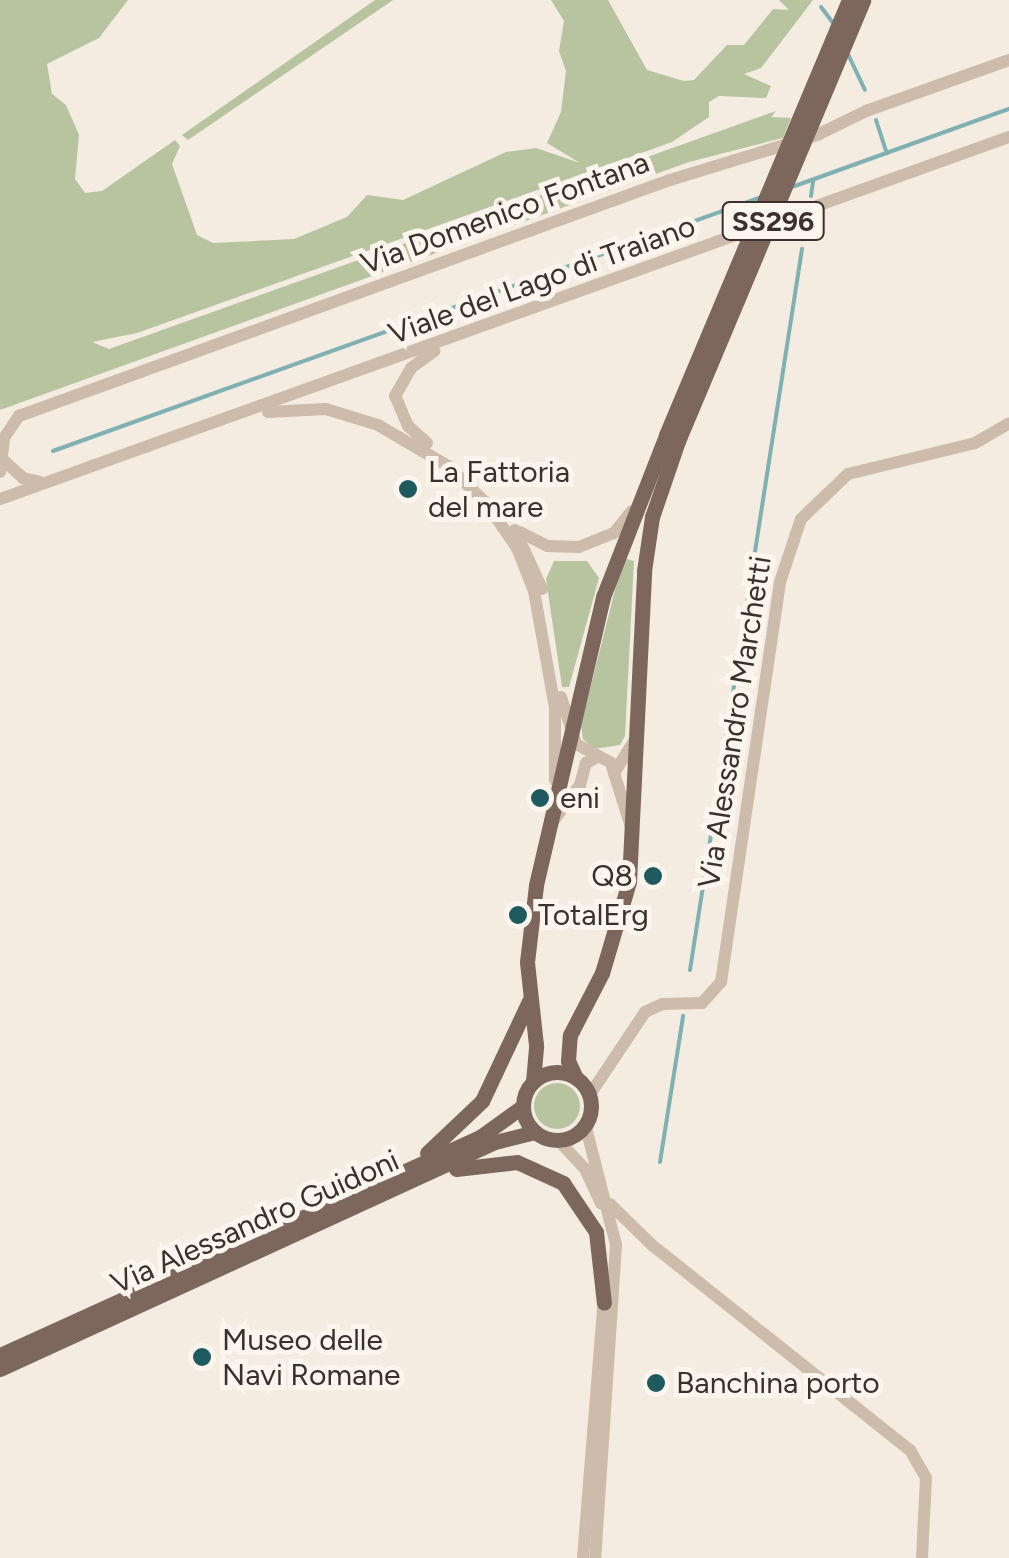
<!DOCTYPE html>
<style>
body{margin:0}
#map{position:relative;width:1009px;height:1558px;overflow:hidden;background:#f4ebe1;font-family:Figtree,sans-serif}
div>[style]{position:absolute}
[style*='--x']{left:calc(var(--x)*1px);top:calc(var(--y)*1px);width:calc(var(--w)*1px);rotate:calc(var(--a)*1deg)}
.green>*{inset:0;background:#b8c4a0}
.round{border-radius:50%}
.stream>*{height:4px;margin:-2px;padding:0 2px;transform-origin:2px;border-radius:2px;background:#7fb0b2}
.minor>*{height:12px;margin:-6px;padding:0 6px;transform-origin:6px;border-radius:6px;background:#cdbbac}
.major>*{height:15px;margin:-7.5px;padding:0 7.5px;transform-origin:7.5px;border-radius:7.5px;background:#7d675c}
.major>.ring{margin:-7.5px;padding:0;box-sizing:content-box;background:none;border:15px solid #7d675c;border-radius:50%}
.major-bridge>*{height:15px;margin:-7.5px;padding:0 7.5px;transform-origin:7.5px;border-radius:7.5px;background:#7d675c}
.dots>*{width:28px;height:28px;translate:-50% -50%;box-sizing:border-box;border:5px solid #fbf5ee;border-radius:50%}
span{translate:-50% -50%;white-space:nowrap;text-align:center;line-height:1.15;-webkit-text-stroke:10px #fbf5ee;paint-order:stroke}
.shield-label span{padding:2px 8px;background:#fbf5ee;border:2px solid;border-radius:8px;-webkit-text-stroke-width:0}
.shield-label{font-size:28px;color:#3b302b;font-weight:700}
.street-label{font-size:30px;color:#3b302b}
.poi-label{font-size:30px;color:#3b302b}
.left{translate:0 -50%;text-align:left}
.right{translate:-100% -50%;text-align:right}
</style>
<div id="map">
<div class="green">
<i style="clip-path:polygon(0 0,128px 0,99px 38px,47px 64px,52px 94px,66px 105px,79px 135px,75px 179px,85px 193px,102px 191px,175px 140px,180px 146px,172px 164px,197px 235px,213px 243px,294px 239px,347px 217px,367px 195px,403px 200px,506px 152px,536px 148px,580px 163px,547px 143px,561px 112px,566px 71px,559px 51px,564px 21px,551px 0,608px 0,647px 70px,684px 81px,694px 80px,727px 45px,744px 45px,773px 9px,789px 10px,779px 0,813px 0,761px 68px,744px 74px,771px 86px,766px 98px,719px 96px,709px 102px,709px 117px,672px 142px,137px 333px,92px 342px,109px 349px,776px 111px,771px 117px,791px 118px,783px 138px,689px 162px,0 410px)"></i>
<i style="clip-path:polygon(375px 0,393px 0,188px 140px,182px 135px)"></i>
<i style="clip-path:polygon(623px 558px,634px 561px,625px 736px,620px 745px,594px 749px,583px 739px,581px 725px)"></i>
<i style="clip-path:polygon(554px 561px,587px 561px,599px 578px,569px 687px,562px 687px,546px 579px)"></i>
<i class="round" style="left:534px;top:1083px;width:46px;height:46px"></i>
</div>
<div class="stream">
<i style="--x:821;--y:7;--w:20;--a:53"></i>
<i style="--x:846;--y:50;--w:44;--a:64.6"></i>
<i style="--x:876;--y:120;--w:35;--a:72"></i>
<i style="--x:792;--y:187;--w:231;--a:-19.8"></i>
<i style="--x:811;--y:196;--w:15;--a:-82"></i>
<i style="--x:53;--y:451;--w:750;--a:-19.72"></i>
<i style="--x:690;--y:970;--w:730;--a:-81.17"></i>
<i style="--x:660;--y:1162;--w:148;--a:-81"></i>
</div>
<div class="minor">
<i style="--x:268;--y:412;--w:58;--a:-3"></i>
<i style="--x:326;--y:409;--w:54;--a:17.1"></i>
<i style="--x:378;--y:425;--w:81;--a:30.4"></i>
<i style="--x:448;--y:466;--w:53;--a:44.2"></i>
<i style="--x:486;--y:503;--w:55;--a:55.4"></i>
<i style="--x:517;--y:548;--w:46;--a:68.4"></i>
<i style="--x:534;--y:591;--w:119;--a:79.8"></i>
<i style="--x:555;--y:708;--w:72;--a:90"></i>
<i style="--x:427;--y:443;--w:25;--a:-138"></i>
<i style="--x:408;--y:426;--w:33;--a:-113"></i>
<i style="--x:395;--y:396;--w:32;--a:-60"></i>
<i style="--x:411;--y:368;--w:29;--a:-36"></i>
<i style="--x:2;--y:459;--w:28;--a:42"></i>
<i style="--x:23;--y:478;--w:18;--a:13"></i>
<i style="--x:0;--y:472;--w:34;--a:-83"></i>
<i style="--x:4;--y:438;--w:27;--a:-56"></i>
<i style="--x:19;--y:416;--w:692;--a:-19.93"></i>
<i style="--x:670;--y:180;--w:154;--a:-17"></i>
<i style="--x:817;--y:135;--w:55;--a:-26.1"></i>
<i style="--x:866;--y:111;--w:152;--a:-19.6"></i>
<i style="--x:0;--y:499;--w:1072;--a:-19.74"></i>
<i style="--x:515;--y:530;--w:65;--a:65.4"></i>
<i style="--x:520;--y:532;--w:31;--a:27"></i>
<i style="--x:548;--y:546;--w:31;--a:2"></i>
<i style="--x:579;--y:547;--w:38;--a:-22"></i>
<i style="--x:614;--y:533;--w:28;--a:-51"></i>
<i style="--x:561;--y:697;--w:49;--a:72.3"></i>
<i style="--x:576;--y:744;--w:40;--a:28"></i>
<i style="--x:611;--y:763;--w:10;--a:73"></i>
<i style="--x:554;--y:820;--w:44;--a:-53.4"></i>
<i style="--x:580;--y:785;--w:23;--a:-75"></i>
<i style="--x:586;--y:763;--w:10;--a:-29"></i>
<i style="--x:631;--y:827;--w:57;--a:-107.5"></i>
<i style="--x:614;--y:773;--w:41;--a:-57.8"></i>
<i style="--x:589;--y:1096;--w:101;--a:-56.3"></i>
<i style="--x:645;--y:1012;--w:19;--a:-25"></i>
<i style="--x:662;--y:1004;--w:40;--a:-1.4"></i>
<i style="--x:702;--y:1003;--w:28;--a:-48"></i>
<i style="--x:721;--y:982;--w:404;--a:-81.6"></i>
<i style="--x:780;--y:582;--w:66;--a:-71.6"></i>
<i style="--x:801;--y:519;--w:65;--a:-43.8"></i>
<i style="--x:848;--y:474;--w:131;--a:-13.7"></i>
<i style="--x:975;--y:443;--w:39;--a:-30"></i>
<i style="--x:585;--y:1124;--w:125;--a:75.6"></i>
<i style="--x:616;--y:1245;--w:314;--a:93.8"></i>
<i style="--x:558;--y:1140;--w:40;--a:47"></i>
<i style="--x:585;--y:1169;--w:38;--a:65"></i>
<i style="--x:610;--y:1204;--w:59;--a:44.3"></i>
<i style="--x:652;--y:1245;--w:330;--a:38.5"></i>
<i style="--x:910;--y:1450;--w:32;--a:60"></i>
<i style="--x:926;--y:1478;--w:80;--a:92.9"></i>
<i style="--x:583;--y:1558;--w:262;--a:-85.4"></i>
</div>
<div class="major">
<i class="ring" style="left:523px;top:1072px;width:53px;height:53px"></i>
<i style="--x:576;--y:1078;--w:19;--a:-115"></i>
<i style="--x:568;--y:1061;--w:26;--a:-86"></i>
<i style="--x:570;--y:1035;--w:70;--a:-62.7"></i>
<i style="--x:602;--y:973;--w:95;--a:-73.5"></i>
<i style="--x:629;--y:882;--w:311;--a:-87.2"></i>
<i style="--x:644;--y:571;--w:55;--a:-81.6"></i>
<i style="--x:652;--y:517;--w:80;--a:-71.1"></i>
<i style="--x:533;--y:1082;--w:37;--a:-85"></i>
<i style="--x:536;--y:1045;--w:83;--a:-96.2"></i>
<i style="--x:527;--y:962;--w:78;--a:-83.3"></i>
<i style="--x:536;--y:885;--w:296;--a:-76.9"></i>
<i style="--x:603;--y:597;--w:174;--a:-68.7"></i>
<i style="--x:427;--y:1153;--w:76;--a:-43.4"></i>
<i style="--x:482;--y:1101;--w:110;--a:-64.8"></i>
<i style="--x:456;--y:1169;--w:61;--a:-6.5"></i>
<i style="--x:517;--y:1162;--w:51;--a:24.5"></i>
<i style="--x:563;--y:1183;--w:59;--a:56"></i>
<i style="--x:596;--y:1232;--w:71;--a:83.6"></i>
<i style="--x:0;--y:1355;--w:527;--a:-24.43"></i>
<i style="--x:480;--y:1137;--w:53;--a:-35.8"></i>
<i style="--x:0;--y:1369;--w:545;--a:-24.64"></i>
<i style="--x:495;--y:1142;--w:41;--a:-14"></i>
</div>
<div class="major-bridge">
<i style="--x:666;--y:435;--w:472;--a:-67.2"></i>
<i style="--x:678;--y:441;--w:478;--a:-67.2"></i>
</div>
<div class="dots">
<i style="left:408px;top:489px;background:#1f5a5e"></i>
<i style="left:540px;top:798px;background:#1f5a5e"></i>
<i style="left:653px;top:876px;background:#1f5a5e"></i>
<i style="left:518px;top:915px;background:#1f5a5e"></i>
<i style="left:202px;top:1357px;background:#1f5a5e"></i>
<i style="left:656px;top:1383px;background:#1f5a5e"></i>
</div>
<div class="shield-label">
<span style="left:773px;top:221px">SS296</span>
</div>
<div class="street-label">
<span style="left:505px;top:213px;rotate:-20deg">Via Domenico Fontana</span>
<span style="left:542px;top:280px;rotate:-20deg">Viale del Lago di Traiano</span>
<span style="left:735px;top:722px;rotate:-81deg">Via Alessandro Marchetti</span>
<span style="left:255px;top:1222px;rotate:-24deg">Via Alessandro Guidoni</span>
</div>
<div class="poi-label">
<span class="left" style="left:428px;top:489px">La Fattoria<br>del mare</span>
<span class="left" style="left:560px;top:798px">eni</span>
<span class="right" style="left:633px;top:876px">Q8</span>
<span class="left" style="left:538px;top:915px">TotalErg</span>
<span class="left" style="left:222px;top:1357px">Museo delle<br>Navi Romane</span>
<span class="left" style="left:676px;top:1383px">Banchina porto</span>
</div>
</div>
